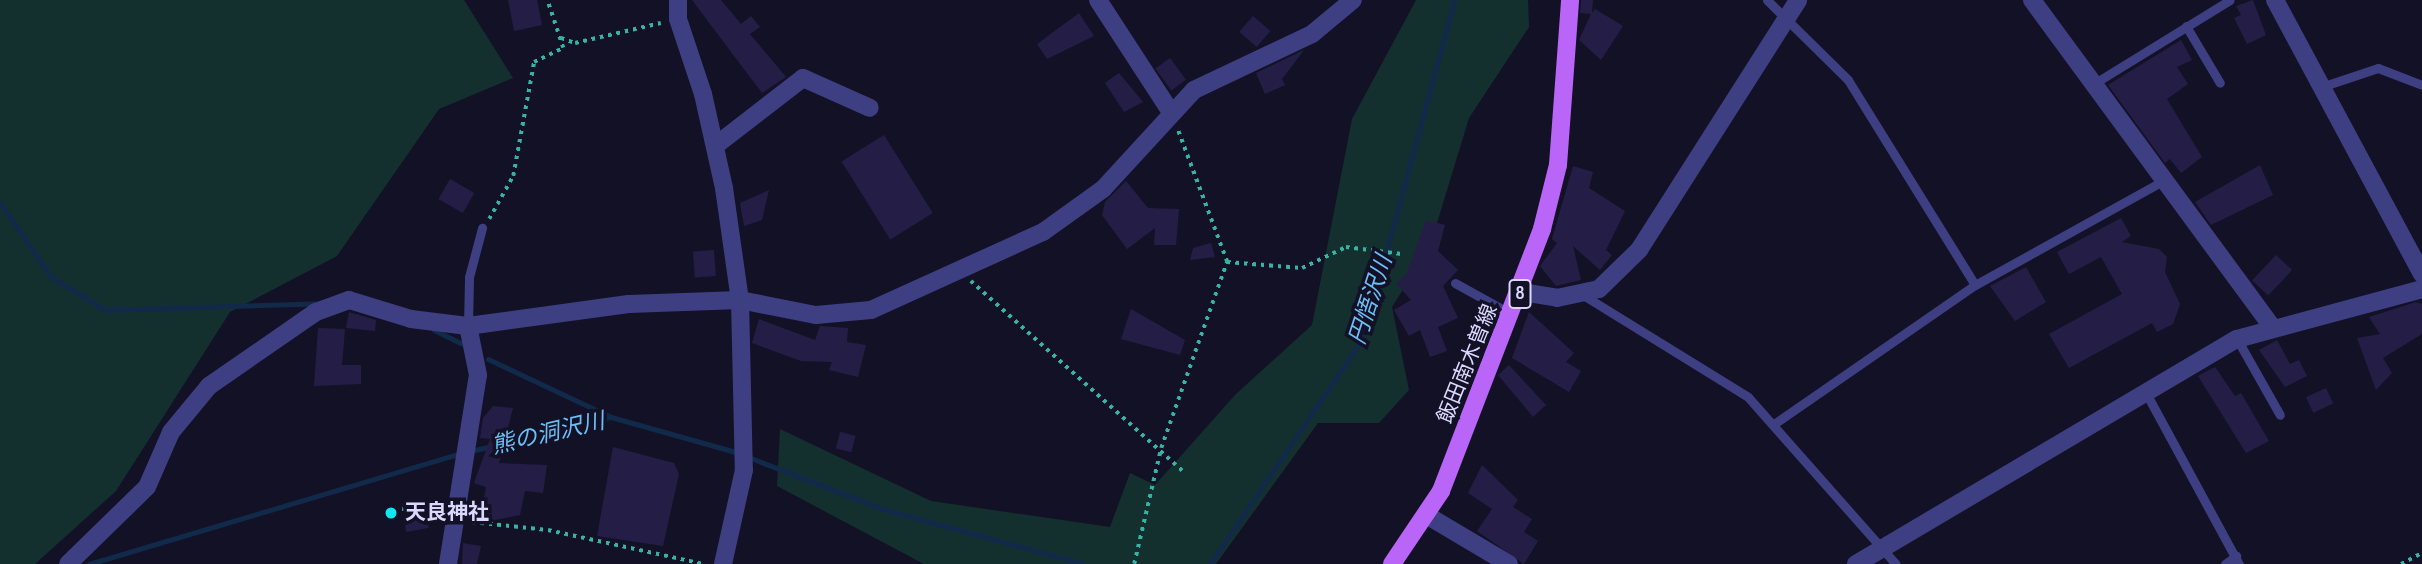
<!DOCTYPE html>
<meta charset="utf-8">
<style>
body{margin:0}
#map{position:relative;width:2422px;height:564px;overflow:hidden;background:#131126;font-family:"Sofia Sans Condensed","Noto Sans JP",sans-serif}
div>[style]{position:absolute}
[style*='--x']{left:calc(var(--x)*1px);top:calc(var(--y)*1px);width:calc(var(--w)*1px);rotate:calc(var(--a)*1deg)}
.green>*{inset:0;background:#14302e}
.stream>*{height:5px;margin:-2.5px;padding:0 2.5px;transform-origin:2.5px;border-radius:2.5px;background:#112a4a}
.building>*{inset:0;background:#241e46;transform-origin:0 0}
.path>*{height:3.5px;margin-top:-1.75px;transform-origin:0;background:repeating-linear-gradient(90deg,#36b3a5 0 3.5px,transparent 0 8.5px)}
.lane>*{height:9px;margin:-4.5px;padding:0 4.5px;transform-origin:4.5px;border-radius:4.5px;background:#3e3f83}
.street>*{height:18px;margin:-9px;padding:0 9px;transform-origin:9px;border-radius:9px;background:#3e3f83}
.primary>*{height:18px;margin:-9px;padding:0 9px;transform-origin:9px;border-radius:9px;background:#b965f7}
.dots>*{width:19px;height:19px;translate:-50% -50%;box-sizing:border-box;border:4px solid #131126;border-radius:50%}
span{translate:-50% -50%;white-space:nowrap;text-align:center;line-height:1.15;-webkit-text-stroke:7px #131126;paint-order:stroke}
.shield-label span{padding:2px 5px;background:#131126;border:2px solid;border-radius:5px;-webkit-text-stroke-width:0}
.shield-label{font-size:19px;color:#dbd8fd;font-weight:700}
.street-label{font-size:21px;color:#dbd8fd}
.poi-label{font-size:21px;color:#dbd8fd;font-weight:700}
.left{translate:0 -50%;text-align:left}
.water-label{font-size:23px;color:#6cbef7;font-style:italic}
</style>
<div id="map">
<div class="green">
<i style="clip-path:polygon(0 0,464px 0,513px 78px,439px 109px,337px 256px,230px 312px,116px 491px,35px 564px,0 564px)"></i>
<i style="clip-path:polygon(1416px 0,1528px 0,1529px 27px,1469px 118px,1430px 246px,1392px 307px,1409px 390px,1379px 423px,1318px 423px,1216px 564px,924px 564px,777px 486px,780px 429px,931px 501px,1110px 527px,1130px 473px,1155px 485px,1235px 395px,1312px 325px,1352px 119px)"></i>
</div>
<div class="stream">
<i style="--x:0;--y:203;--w:90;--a:55.4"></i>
<i style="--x:51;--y:277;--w:63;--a:31.4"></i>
<i style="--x:105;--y:310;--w:218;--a:-1.8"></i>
<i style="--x:434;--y:330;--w:30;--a:26"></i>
<i style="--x:488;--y:359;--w:136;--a:25.2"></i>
<i style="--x:471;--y:451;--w:144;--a:-13.7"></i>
<i style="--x:611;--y:417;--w:133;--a:15.7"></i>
<i style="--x:748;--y:457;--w:145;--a:21.1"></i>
<i style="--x:883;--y:509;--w:208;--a:15.3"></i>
<i style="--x:89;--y:564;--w:388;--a:-16.6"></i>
<i style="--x:1210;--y:564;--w:273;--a:-55.9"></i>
<i style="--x:1363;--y:338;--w:350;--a:-74.9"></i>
</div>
<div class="building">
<i style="clip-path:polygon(508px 0,537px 0,542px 25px,514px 31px)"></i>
<i style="clip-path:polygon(692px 0,721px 0,741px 24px,751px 16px,760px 27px,750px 34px,786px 77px,762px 93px)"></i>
<i style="clip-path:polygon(1581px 0,1593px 0,1592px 13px,1595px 9px,1623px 26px,1601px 60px,1579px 40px,1591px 14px,1580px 13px)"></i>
<i style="clip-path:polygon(2253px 0,2266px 35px,2247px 44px,2234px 18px,2241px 15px,2236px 6px)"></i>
<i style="clip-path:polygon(1079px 13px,1094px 36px,1047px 59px,1037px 44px)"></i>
<i style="left:1253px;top:16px;width:23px;height:21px;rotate:41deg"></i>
<i style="clip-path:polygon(2181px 40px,2192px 60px,2177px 67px,2188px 84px,2167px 99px,2202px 157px,2181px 173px,2170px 159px,2165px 163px,2108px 85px)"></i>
<i style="clip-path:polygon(1304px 50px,1282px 79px,1285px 85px,1265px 94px,1256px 73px)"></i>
<i style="left:1170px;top:58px;width:27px;height:18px;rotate:54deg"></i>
<i style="clip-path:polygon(1119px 73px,1143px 102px,1124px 112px,1105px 83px)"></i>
<i style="left:884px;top:135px;width:92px;height:50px;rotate:58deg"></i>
<i style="clip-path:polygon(2260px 165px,2273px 195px,2211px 225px,2195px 202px)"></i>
<i style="clip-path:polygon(1573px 166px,1593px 172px,1589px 188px,1625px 211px,1606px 250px,1612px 255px,1600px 270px,1573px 246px,1581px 280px,1556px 286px,1540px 266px,1557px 243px,1552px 239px)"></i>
<i style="left:450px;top:179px;width:28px;height:23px;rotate:30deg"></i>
<i style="clip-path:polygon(1126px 181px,1148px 208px,1179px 209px,1176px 245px,1154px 245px,1155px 228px,1127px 249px,1102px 215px,1105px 202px)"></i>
<i style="clip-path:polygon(769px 190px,762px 220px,744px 226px,740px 203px)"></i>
<i style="clip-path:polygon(2121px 218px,2131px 236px,2122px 242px,2159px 249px,2167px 257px,2165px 272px,2180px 304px,2173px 324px,2157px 332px,2152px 323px,2069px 368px,2049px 334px,2122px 294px,2101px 257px,2069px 274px,2057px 252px)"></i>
<i style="clip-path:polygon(1426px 220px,1445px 225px,1438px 251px,1458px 270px,1443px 286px,1458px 318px,1438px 327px,1447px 351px,1430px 357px,1420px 330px,1409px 336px,1394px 310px,1411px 300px,1396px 283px,1406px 275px)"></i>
<i style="clip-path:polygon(1211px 243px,1215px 257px,1190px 260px,1193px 248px)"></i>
<i style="left:714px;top:250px;width:26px;height:21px;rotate:86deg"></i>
<i style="left:2276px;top:255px;width:22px;height:35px;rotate:43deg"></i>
<i style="clip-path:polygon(2026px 267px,2046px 302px,2015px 321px,1990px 286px)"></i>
<i style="clip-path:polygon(2416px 302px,2422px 304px,2422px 334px,2383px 358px,2392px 373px,2376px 390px,2357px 338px,2380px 334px,2369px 317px)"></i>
<i style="clip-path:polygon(1131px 309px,1185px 340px,1180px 355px,1121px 339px)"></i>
<i style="clip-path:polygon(349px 312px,376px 320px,375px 331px,346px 328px)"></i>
<i style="clip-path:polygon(1529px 312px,1574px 353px,1566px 362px,1581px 371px,1569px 392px,1512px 358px)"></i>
<i style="clip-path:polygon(759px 319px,815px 340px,820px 326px,848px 328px,847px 342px,866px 345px,858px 377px,829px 370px,832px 362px,801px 361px,752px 343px)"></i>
<i style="clip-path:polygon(318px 328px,345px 329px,342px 365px,361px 365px,361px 384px,314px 386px)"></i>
<i style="clip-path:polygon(2277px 340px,2290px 364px,2299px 360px,2307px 376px,2285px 387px,2259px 350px)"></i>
<i style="clip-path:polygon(1509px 365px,1546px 405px,1533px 417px,1498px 375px)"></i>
<i style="clip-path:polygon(2215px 367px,2235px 396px,2241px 393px,2269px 441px,2246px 453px,2198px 376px)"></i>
<i style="left:2326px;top:388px;width:17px;height:22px;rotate:65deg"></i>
<i style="clip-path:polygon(493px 406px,513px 408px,499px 463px,547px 465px,543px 493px,525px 491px,520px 515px,495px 520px,481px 517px,486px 487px,474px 483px,490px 439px,480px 438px,483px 418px)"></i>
<i style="left:840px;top:432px;width:16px;height:17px;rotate:14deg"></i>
<i style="clip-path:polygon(613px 447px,674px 463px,679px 474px,663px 546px,597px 536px)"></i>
<i style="clip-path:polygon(1482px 465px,1518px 500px,1513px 507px,1532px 519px,1524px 532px,1538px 541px,1524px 564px,1477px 531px,1492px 509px,1468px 493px)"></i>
<i style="left:426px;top:513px;width:15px;height:23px;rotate:79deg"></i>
<i style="clip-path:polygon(463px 543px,481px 546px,477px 564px,462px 564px)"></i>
</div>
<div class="path">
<i style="--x:561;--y:38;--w:15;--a:20"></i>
<i style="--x:575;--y:43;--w:88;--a:-13.1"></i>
<i style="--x:489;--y:219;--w:49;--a:-60.8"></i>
<i style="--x:513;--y:176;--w:116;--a:-79.6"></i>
<i style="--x:534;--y:62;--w:32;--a:-26"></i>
<i style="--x:563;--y:48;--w:51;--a:-108.4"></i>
<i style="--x:1227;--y:262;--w:75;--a:4.6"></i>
<i style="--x:1302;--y:268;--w:49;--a:-25.5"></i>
<i style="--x:1346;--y:247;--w:56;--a:7.1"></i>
<i style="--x:971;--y:281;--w:288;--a:41.9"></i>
<i style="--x:402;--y:509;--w:39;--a:-7"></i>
<i style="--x:472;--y:522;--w:76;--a:6"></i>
<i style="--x:548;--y:530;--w:160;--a:12.3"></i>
<i style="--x:1134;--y:564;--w:119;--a:-76.9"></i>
<i style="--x:1161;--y:448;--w:197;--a:-70.5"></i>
<i style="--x:1227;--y:262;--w:140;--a:-110.5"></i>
<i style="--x:2401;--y:564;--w:24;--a:-28"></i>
</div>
<div class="lane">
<i style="--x:1767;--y:0;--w:114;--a:44.6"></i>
<i style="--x:1848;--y:80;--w:241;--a:58.2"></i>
<i style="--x:2186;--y:26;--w:66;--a:59.2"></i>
<i style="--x:2095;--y:83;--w:158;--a:-31.6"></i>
<i style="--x:2321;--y:87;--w:60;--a:-18.4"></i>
<i style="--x:2378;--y:68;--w:47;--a:21.1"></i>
<i style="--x:1455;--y:283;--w:64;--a:29"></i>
<i style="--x:1583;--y:295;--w:194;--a:31.7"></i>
<i style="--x:1748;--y:397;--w:223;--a:48.5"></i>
<i style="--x:468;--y:326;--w:49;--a:-88.8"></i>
<i style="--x:469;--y:277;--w:51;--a:-75.1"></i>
<i style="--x:2237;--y:339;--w:87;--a:60.5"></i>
<i style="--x:2146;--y:393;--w:195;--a:61.5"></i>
<i style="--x:1774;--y:424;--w:244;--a:-34.7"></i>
<i style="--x:1975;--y:285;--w:218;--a:-29"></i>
<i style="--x:2225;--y:564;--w:14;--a:-36"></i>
</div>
<div class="street">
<i style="--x:678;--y:0;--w:19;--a:90"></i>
<i style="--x:678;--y:19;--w:79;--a:71.6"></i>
<i style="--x:703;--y:94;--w:96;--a:77.4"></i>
<i style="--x:724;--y:188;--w:113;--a:81.9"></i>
<i style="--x:740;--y:300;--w:170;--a:88.7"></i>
<i style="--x:744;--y:470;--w:96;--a:102.6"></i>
<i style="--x:1098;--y:0;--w:132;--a:57"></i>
<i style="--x:2032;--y:0;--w:406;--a:53.7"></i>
<i style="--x:2275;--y:0;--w:311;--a:61.8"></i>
<i style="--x:715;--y:146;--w:111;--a:-37.7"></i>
<i style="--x:803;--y:78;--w:73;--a:24.1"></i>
<i style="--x:1521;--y:292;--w:36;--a:9"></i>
<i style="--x:1557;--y:298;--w:43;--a:-12.1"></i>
<i style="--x:1599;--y:289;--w:56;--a:-44.3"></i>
<i style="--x:1639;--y:250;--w:296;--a:-57.5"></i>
<i style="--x:1428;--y:516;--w:94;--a:30.7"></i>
<i style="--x:68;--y:564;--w:110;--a:-44.3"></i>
<i style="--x:147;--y:487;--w:60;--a:-66.4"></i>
<i style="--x:171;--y:432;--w:60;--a:-50.4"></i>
<i style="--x:209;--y:386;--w:130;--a:-34.7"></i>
<i style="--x:316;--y:312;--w:35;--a:-20"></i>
<i style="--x:349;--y:300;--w:65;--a:17"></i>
<i style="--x:411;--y:319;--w:57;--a:7"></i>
<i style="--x:468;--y:326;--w:162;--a:-7.8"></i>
<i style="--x:629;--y:304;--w:111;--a:-2.1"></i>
<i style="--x:740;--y:300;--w:77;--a:11.2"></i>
<i style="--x:816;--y:315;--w:55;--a:-5.2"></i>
<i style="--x:871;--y:310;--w:189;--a:-24.4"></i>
<i style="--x:1043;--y:232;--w:74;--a:-35.6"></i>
<i style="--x:1103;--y:189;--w:134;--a:-47.4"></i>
<i style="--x:1194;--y:90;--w:131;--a:-25.4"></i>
<i style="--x:1312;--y:34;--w:53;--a:-39.7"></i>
<i style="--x:448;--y:564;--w:191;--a:-81"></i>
<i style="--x:478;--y:375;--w:50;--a:-101.5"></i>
<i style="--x:1856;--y:564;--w:442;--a:-30.6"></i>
<i style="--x:2237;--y:339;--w:192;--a:-15.1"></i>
</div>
<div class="primary">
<i style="--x:1392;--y:564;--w:88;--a:-56.1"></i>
<i style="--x:1441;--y:491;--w:281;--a:-68.9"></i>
<i style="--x:1542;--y:229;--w:66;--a:-76"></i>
<i style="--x:1558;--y:165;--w:165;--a:-85.8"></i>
</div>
<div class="dots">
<i style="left:391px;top:513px;background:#0fe7f3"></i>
</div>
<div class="shield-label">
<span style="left:1520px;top:294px">8</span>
</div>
<div class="street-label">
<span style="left:1468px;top:364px;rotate:-68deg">飯田南木曽線</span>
</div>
<div class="poi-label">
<span class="left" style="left:405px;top:513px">天良神社</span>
</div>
<div class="water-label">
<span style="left:1371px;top:300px;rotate:-72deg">円悟沢川</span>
<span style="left:548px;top:434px;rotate:-13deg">熊の洞沢川</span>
</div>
</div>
